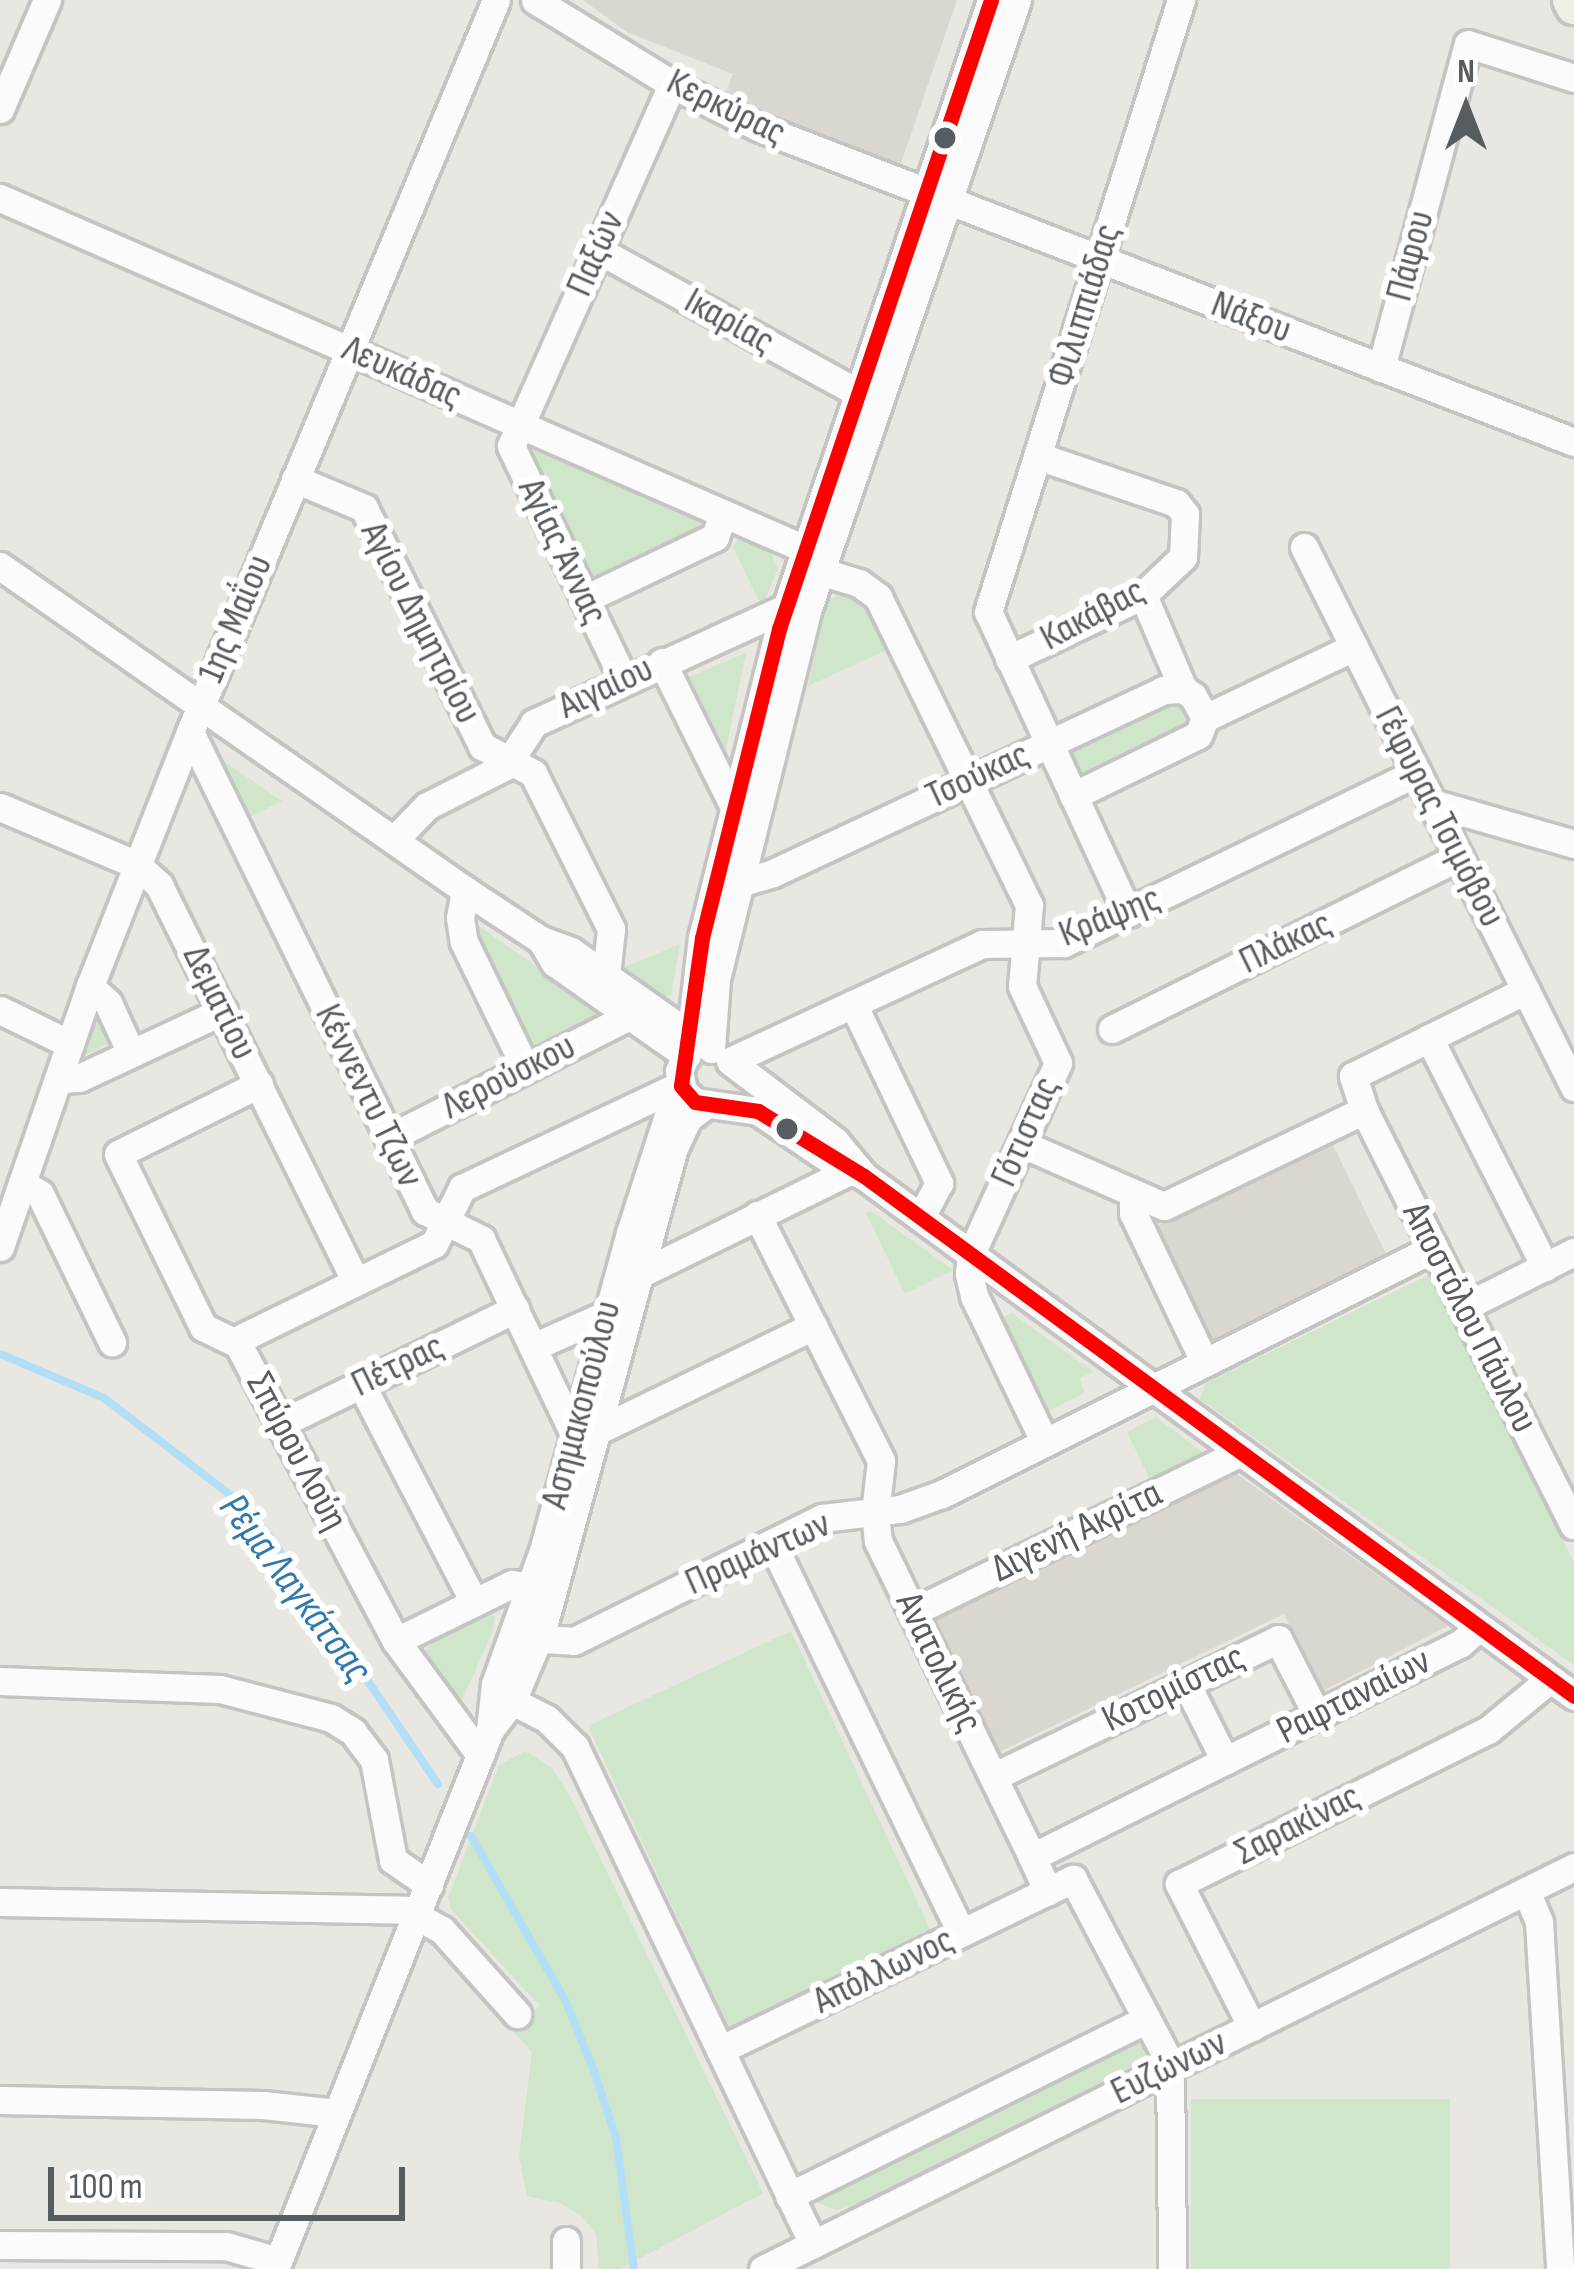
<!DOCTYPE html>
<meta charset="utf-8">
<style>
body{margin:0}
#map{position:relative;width:1574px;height:2269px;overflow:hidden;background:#e8e7e2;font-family:"Sofia Sans Condensed",sans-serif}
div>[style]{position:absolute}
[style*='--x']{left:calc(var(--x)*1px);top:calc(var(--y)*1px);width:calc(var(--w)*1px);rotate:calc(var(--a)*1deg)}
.education>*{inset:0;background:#dad7d1;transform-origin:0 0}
.green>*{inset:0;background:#d0e6cb;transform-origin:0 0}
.stream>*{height:8px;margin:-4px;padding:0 4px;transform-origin:4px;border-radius:4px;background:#b2dff6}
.roads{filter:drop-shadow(3px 0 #c4c4c3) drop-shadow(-3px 0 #c4c4c3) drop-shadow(0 3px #c4c4c3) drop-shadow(0 -3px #c4c4c3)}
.minor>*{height:27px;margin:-13.5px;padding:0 13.5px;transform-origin:13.5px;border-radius:13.5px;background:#fcfbfb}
.major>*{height:36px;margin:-18px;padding:0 18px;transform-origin:18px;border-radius:18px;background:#f1eee5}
.bus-1>*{height:15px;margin:-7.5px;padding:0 7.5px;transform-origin:7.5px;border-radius:7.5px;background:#f00}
.dots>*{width:33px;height:33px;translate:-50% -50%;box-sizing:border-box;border:6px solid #fff;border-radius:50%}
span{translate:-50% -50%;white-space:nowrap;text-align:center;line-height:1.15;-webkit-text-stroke:12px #fff;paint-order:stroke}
.street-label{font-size:39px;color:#575c61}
.water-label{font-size:42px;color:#3179ad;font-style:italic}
.north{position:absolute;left:1406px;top:48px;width:120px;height:120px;-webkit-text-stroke:9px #fff;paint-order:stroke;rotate:0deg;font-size:33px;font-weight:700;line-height:48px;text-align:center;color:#575c61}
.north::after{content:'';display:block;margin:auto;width:42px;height:54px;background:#575c61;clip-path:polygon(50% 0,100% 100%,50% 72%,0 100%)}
.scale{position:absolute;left:48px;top:2167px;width:357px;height:54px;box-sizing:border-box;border:6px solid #575c61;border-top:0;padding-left:15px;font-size:36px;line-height:42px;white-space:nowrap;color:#575c61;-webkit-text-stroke:9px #fff;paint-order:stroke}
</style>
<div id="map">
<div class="education">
<i style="clip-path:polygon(583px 0,957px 0,899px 169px,724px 98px,733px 74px,627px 32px)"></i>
<i style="left:1331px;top:1141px;width:127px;height:196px;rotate:64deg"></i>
<i style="clip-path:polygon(1234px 1472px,1448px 1626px,1323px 1691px,1284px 1614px,993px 1755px,930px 1621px)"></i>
</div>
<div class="green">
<i style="clip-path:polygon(542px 448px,702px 520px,701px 535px,594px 587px,532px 462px,535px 449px)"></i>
<i style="clip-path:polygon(740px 536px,770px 551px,778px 568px,762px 608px,733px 547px)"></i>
<i style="clip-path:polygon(844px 591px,863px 596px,889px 649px,808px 686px,827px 601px)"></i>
<i style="clip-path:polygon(746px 653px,723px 763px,684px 679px)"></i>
<i style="clip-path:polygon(1151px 704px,1184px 704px,1196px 726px,1085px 776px,1077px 774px,1067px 748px)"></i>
<i style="clip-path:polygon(218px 757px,282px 801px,240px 822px,212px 763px)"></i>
<i style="clip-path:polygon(472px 921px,606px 1016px,539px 1050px,524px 1049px,469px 936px)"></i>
<i style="clip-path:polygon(680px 944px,671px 995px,664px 996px,625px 967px)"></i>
<i style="clip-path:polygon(93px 1006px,103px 1011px,113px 1042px,77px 1059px)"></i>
<i style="clip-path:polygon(871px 1211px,953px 1270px,905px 1294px,866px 1213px)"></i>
<i style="clip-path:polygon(1431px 1274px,1574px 1563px,1574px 1665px,1200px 1399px,1206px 1383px)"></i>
<i style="clip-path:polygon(1012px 1313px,1094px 1372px,1080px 1378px,1084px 1393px,1044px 1413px,998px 1320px)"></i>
<i style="clip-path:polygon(1156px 1417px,1211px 1459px,1154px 1488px,1127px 1432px)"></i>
<i style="clip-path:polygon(486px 1614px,495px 1616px,493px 1630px,456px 1714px,421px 1656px,436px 1637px)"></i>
<i style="left:791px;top:1631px;width:335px;height:224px;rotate:65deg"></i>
<i style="clip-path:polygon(525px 1751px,552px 1768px,572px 1800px,763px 2193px,620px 2269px,599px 2269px,596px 2235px,583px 2217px,560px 2203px,527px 2196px,519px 2157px,532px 2052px,511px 2029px,540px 2006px,451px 1909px,448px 1898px,499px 1765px)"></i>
<i style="clip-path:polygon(1135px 2035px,1152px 2068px,878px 2198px,837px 2210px,815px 2202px,815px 2198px)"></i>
<i style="left:1450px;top:2099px;width:170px;height:259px;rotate:90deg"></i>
</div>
<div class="stream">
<i style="--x:0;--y:1354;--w:113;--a:22.9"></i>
<i style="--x:104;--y:1398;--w:169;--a:37.5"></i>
<i style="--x:238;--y:1501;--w:48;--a:48.4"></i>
<i style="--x:270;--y:1537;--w:299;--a:55.8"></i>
<i style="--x:471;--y:1836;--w:191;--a:60.2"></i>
<i style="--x:566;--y:2002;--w:74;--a:67.9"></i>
<i style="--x:594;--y:2071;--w:71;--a:71.8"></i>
<i style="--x:616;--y:2138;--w:132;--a:82.2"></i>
</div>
<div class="roads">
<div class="minor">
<i style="--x:535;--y:0;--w:161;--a:31.5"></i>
<i style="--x:672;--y:84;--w:96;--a:26.6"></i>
<i style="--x:758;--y:127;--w:875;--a:21.11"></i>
<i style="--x:0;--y:109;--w:119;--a:-66.7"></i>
<i style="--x:0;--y:198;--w:878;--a:23.56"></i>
<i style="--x:805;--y:549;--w:32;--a:49"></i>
<i style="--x:826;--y:573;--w:34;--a:17"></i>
<i style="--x:859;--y:583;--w:24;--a:36"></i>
<i style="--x:878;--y:597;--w:343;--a:63.9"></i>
<i style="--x:1029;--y:905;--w:81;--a:94.9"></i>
<i style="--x:1022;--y:986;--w:85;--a:64.9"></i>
<i style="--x:1058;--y:1063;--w:210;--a:114.5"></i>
<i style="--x:971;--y:1254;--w:20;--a:96"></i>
<i style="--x:969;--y:1274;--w:23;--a:77"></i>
<i style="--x:974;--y:1296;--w:161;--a:64.2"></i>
<i style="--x:598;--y:250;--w:299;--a:28.8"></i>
<i style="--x:1381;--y:368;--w:335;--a:-75"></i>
<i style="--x:1468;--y:44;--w:111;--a:17.8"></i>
<i style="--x:295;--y:479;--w:75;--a:22.8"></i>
<i style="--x:364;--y:508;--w:266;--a:63.6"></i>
<i style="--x:482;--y:746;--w:58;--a:27.9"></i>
<i style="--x:533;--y:773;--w:174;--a:63.4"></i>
<i style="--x:611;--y:929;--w:47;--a:96.1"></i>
<i style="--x:1304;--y:547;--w:604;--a:63.43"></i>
<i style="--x:0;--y:566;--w:567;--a:34.87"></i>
<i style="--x:465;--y:890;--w:91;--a:33.3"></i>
<i style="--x:541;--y:940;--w:32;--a:20"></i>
<i style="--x:571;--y:951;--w:146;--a:35.2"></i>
<i style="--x:1143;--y:595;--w:102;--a:66.9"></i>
<i style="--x:585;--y:599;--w:144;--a:-25.5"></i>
<i style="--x:715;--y:537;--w:25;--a:-72"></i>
<i style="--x:1009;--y:659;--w:148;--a:-25.5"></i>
<i style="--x:1143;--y:595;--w:55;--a:-43.5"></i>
<i style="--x:1183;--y:557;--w:43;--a:-87.3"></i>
<i style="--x:1185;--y:514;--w:14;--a:-129"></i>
<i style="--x:1176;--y:503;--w:146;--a:-161.2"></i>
<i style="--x:662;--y:662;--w:164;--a:63.6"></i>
<i style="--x:624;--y:680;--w:260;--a:-115.8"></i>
<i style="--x:511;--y:446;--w:396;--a:-66"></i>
<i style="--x:1205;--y:718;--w:165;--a:-25.5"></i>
<i style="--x:190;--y:732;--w:534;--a:63.87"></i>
<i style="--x:425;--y:1211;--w:63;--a:26.6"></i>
<i style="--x:481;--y:1239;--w:216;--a:64.5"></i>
<i style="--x:1432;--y:803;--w:148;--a:16.1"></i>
<i style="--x:0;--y:807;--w:149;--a:22.9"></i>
<i style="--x:137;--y:865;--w:30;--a:42"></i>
<i style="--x:159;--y:885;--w:443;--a:63.6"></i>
<i style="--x:394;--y:840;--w:47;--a:-45.9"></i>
<i style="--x:427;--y:806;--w:89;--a:-26.9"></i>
<i style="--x:506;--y:766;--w:51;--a:-56.9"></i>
<i style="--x:534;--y:723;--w:276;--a:-24.6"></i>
<i style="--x:739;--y:883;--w:35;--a:-16"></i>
<i style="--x:773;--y:873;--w:431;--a:-25.1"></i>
<i style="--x:1163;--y:690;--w:20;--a:-3"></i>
<i style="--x:1183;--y:689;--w:12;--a:35"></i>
<i style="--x:1193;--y:696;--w:25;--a:61"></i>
<i style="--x:1205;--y:718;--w:18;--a:112"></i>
<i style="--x:1198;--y:735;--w:139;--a:154"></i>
<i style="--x:465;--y:890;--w:28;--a:100"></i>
<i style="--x:460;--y:918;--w:24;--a:81"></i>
<i style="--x:464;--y:942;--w:141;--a:64"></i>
<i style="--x:1128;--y:913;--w:332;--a:-114.9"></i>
<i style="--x:988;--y:612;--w:642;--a:-72.5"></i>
<i style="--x:541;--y:940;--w:27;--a:59"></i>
<i style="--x:555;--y:963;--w:161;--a:35.2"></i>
<i style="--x:90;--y:986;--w:25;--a:43"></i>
<i style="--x:108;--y:1003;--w:55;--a:65.3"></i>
<i style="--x:853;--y:1004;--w:199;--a:64.3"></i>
<i style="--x:939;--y:1183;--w:38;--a:118"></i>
<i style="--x:0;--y:1010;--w:78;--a:25.9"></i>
<i style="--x:1112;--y:1029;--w:387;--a:-26.4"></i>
<i style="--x:1429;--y:1038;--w:257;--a:63.1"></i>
<i style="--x:711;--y:1049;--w:70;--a:-85.9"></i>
<i style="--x:716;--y:979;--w:376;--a:-76.1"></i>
<i style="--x:806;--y:614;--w:649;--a:-71.03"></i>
<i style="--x:730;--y:1061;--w:278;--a:-24.9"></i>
<i style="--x:982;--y:944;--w:82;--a:-0.7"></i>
<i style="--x:1064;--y:943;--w:392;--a:-25.8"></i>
<i style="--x:731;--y:1062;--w:131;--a:37.2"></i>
<i style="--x:835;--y:1141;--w:45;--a:50.4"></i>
<i style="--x:864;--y:1176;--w:880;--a:36.22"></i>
<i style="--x:58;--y:1079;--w:21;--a:-3"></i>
<i style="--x:79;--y:1078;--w:159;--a:-25"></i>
<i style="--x:259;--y:1084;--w:157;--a:153.6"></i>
<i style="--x:118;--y:1154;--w:193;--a:63.8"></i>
<i style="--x:203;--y:1327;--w:39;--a:26"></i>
<i style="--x:238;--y:1344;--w:336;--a:62"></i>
<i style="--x:396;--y:1641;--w:142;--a:53.6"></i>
<i style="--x:1364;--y:1110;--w:465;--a:63.2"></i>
<i style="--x:389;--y:1138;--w:269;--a:-26.9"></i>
<i style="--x:1022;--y:1144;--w:155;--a:23.6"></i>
<i style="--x:1164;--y:1206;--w:222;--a:-25.6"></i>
<i style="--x:1364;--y:1110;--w:36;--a:-108"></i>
<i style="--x:1353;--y:1076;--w:193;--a:-26.4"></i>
<i style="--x:864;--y:1176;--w:32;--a:-156"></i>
<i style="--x:835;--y:1163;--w:93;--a:-146"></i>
<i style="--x:758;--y:1111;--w:64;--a:-171.9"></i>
<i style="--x:695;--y:1102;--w:16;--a:-137"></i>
<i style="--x:683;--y:1091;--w:20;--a:-101"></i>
<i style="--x:679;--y:1071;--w:25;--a:-67"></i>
<i style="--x:689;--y:1048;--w:111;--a:-83.3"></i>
<i style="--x:702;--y:938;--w:318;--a:-76"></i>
<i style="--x:779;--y:629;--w:664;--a:-71.37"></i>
<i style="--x:22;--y:1183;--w:21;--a:31"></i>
<i style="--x:40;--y:1194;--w:165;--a:64.1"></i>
<i style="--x:1133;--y:1194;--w:19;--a:90"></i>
<i style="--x:1133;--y:1213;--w:164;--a:64.4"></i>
<i style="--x:757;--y:1215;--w:275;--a:63.2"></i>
<i style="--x:881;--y:1461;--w:52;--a:96.6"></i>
<i style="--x:875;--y:1513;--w:28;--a:84"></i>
<i style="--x:878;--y:1541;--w:352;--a:64"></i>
<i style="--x:1032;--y:1857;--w:38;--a:65"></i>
<i style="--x:1048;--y:1891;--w:28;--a:-26"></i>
<i style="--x:1073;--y:1879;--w:208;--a:62.2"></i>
<i style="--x:1170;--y:2063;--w:206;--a:89.4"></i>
<i style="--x:0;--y:1247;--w:276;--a:-71"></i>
<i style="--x:90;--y:986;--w:273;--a:-68.5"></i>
<i style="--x:190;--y:732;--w:793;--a:-67.31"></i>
<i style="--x:642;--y:1273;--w:231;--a:-26.2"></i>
<i style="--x:1464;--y:1307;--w:123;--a:-26.6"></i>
<i style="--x:235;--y:1341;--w:221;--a:-26"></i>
<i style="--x:434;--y:1244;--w:63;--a:-63.4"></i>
<i style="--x:462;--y:1188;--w:237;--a:-25.3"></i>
<i style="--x:533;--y:1347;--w:81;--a:-24"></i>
<i style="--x:361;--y:1384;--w:246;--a:62.6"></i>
<i style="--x:280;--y:1424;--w:262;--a:-26.1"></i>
<i style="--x:601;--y:1429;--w:236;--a:-25.9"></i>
<i style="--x:772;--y:1543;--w:433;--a:64.1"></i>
<i style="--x:913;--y:1612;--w:365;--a:-26"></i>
<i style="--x:539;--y:1639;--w:35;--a:3"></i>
<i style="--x:574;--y:1641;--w:277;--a:-26.4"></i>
<i style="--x:822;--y:1518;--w:79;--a:-6.6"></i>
<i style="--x:900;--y:1509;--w:45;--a:-19.7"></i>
<i style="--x:942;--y:1494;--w:550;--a:-26.57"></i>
<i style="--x:396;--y:1641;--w:129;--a:-26.2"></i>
<i style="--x:512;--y:1584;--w:20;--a:9"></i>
<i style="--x:0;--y:1681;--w:220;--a:2.1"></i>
<i style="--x:220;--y:1689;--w:115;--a:14.6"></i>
<i style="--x:331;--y:1718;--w:26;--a:32"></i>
<i style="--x:353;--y:1732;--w:35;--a:53"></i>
<i style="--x:374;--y:1760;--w:102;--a:79.2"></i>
<i style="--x:393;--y:1860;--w:44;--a:34.8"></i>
<i style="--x:1186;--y:1683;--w:87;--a:63.4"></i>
<i style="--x:512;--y:1701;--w:39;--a:27"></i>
<i style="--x:547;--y:1719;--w:40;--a:45"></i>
<i style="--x:575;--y:1747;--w:551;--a:64.41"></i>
<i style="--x:490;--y:1730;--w:46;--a:-83.8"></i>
<i style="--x:495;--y:1684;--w:141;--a:-70.2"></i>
<i style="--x:543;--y:1551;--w:330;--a:-74.7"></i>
<i style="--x:630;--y:1233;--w:160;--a:-72.1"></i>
<i style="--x:993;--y:1777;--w:317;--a:-25.8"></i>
<i style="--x:1278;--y:1639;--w:85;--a:62.8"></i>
<i style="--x:1032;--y:1857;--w:478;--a:-26.5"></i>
<i style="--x:1460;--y:1644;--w:25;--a:-42"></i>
<i style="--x:1526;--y:1891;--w:34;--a:67"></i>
<i style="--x:1539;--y:1922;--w:348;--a:86.5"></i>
<i style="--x:0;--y:1902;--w:406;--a:1.1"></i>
<i style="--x:406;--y:1910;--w:41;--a:29.1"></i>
<i style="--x:442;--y:1930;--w:113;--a:48.2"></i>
<i style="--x:1252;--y:2027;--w:161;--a:-117"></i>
<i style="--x:1179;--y:1884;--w:345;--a:-26.5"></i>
<i style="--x:1488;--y:1730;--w:80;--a:-39.4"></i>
<i style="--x:720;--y:2050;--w:365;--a:-25.9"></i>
<i style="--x:0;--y:2100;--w:263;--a:1.1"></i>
<i style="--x:263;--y:2105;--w:74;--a:6.2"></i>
<i style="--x:789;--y:2196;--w:399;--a:-26.3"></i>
<i style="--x:566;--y:2241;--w:28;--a:90"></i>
<i style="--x:0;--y:2245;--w:226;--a:0.3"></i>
<i style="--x:226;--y:2246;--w:54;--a:16.1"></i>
<i style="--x:275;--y:2269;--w:580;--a:-68.25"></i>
<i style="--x:490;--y:1730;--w:36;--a:-53"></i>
<i style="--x:512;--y:1701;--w:77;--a:-67.1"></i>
<i style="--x:542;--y:1630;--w:500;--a:-74.7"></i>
<i style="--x:674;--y:1148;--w:33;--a:-65"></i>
<i style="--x:688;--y:1118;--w:24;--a:-36"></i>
<i style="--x:763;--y:2269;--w:905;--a:-26.37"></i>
</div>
<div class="major">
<i style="--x:1571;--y:0;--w:7;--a:63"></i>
</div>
</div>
<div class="bus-1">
<i style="--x:991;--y:0;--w:664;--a:108.63"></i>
<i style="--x:779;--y:629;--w:318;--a:104"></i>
<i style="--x:702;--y:938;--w:149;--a:98.1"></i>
<i style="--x:681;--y:1086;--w:21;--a:49"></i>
<i style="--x:695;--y:1102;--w:64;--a:8.1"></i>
<i style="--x:758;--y:1111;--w:124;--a:31.5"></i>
<i style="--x:864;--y:1176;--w:880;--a:36.22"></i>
</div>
<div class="dots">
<i style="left:945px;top:138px;background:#575c61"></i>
<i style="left:787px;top:1129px;background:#575c61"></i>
</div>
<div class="street-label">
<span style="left:726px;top:108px;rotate:26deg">Κερκύρας</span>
<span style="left:596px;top:254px;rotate:-66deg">Παξών</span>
<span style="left:1411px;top:256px;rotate:-75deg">Πάφου</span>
<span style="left:1085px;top:306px;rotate:-73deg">Φιλιππιάδας</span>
<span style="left:1251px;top:318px;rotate:21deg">Νάξου</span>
<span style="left:729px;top:322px;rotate:29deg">Ικαρίας</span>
<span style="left:402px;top:373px;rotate:24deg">Λευκάδας</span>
<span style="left:562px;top:552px;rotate:64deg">Αγίας Άννας</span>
<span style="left:1093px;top:615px;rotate:-28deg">Κακάβας</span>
<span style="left:236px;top:619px;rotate:-67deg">1ης Μαΐου</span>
<span style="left:420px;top:623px;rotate:63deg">Αγίου Δημητρίου</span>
<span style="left:606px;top:688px;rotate:-25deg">Αιγαίου</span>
<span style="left:978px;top:776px;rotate:-25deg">Τσούκας</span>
<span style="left:1439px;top:817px;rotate:63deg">Γέφυρας Τσιμόβου</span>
<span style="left:1110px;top:917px;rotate:-22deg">Κράψης</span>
<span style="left:1286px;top:943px;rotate:-26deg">Πλάκας</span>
<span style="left:219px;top:1003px;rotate:64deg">Δεματίου</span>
<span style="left:509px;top:1077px;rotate:-27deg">Λερούσκου</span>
<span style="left:368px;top:1096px;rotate:64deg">Κέννεντυ Τζων</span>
<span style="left:1026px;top:1132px;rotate:-66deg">Γότιστας</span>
<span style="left:1469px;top:1318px;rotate:63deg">Αποστόλου Πάυλου</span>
<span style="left:398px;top:1366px;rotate:-26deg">Πέτρας</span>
<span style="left:582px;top:1405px;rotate:-75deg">Ασημακοπούλου</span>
<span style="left:296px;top:1452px;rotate:62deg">Σπύρου Λούη</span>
<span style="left:1077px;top:1532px;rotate:-26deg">Διγενή Ακρίτα</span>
<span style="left:758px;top:1554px;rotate:-24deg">Πραμάντων</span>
<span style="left:938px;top:1663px;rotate:64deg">Ανατολικής</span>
<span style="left:1174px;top:1689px;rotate:-26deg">Κοτομίστας</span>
<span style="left:1354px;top:1697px;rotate:-27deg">Ραφταναίων</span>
<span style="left:1298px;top:1825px;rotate:-27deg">Σαρακίνας</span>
<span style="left:884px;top:1971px;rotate:-26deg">Απόλλωνος</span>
<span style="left:1169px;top:2068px;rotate:-26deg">Ευζώνων</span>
</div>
<div class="water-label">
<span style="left:295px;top:1589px;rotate:53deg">Ρέμα Λαγκάτσας</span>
</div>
<div class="north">N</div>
<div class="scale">100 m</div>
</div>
